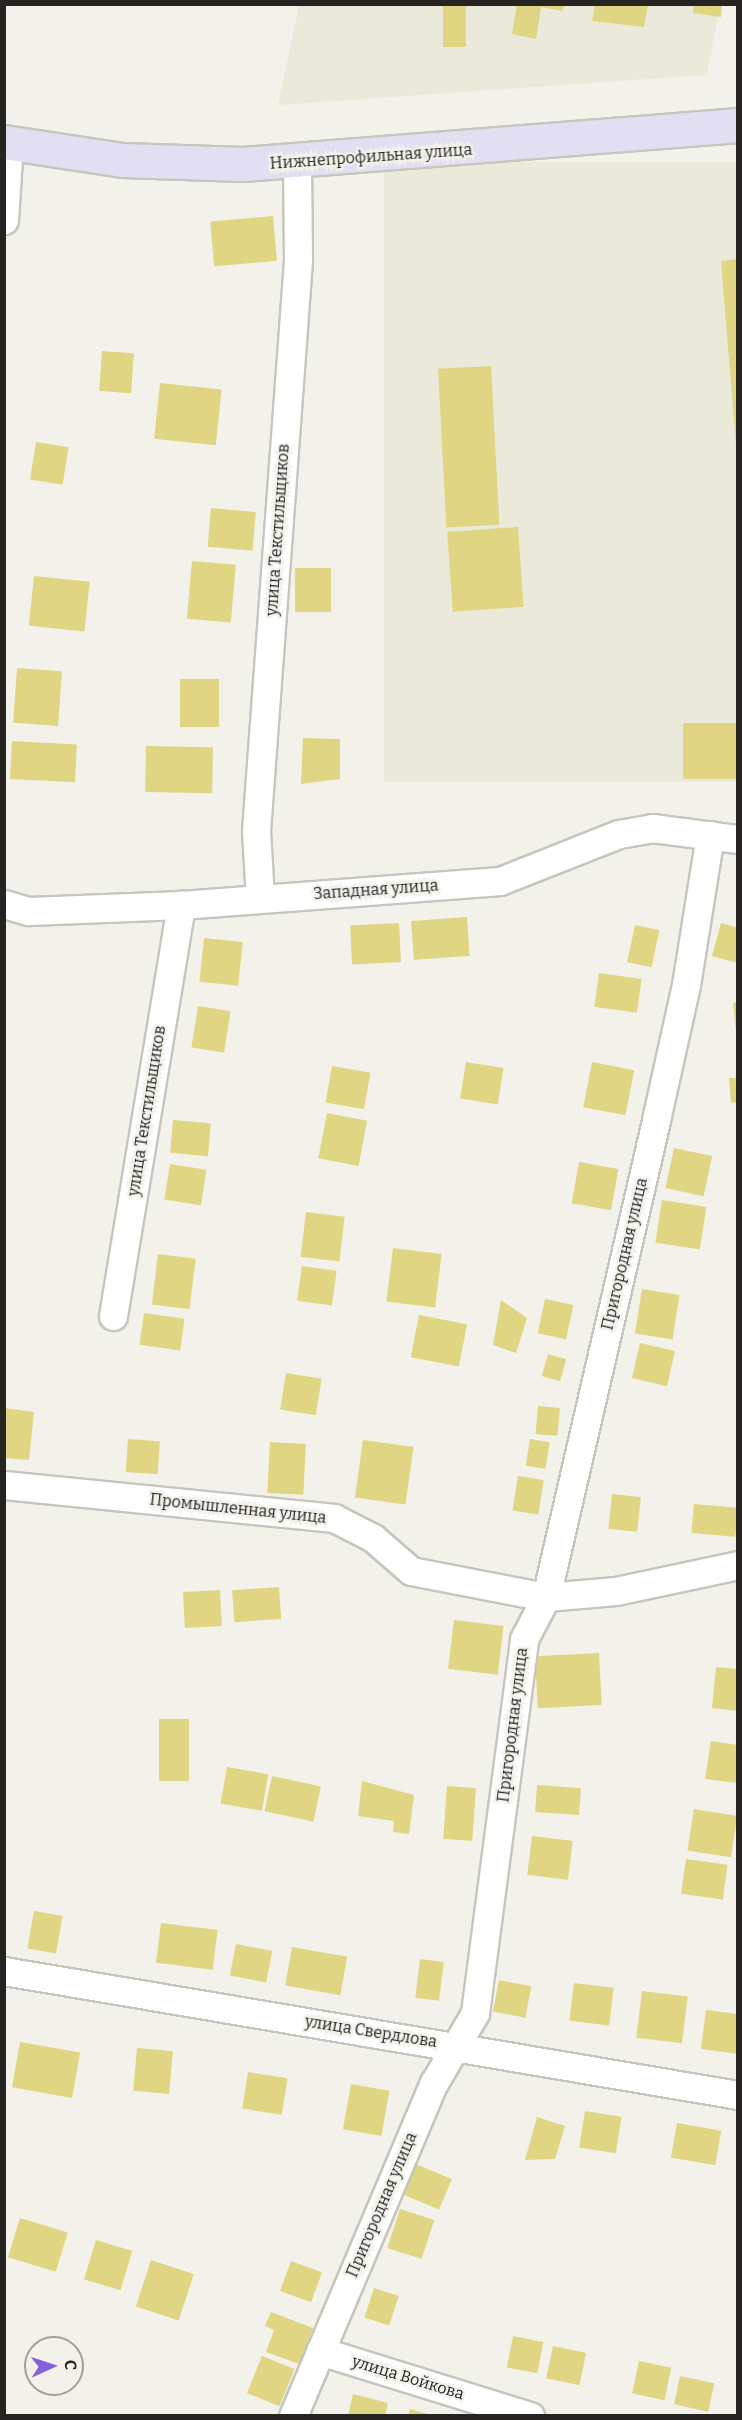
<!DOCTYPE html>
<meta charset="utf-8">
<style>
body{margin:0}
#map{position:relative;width:742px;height:2420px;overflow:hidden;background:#f3f2ea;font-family:Bitter,serif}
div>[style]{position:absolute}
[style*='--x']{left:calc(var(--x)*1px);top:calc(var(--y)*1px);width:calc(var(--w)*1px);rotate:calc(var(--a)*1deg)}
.built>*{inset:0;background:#ebe9d9;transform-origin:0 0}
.building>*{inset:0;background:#e0d582;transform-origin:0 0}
.roads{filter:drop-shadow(2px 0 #c6c6bd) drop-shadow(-2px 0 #c6c6bd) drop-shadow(0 2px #c6c6bd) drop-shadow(0 -2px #c6c6bd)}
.street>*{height:27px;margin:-13.5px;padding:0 13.5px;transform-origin:13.5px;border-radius:13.5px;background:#fff}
.secondary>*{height:33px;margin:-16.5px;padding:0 16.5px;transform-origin:16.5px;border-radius:16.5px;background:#e3dff3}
span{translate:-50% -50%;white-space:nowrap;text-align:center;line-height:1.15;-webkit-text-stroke:4.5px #f3f2ea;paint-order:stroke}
.street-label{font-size:16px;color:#252421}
.frame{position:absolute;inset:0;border:6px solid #252421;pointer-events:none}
.north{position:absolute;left:24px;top:2336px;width:60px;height:60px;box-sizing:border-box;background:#f3f2ea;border:2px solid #a1a09a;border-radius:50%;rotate:87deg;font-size:16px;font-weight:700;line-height:24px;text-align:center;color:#252421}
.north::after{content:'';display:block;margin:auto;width:21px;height:27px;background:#8761dc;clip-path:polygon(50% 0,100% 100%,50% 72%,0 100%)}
</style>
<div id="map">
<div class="built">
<i style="clip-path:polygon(299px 5px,720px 5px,707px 75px,278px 105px)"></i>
<i style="left:737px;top:162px;width:620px;height:353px;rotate:90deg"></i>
</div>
<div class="building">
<i style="left:443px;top:4px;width:23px;height:43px"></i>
<i style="clip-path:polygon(517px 4px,564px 4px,563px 11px,541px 7px,536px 39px,512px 34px)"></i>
<i style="clip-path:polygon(595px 4px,648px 4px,644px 27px,592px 21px)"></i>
<i style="clip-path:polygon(694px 4px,722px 4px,721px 17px,693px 13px)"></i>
<i style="left:273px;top:216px;width:45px;height:63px;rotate:85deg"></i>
<i style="clip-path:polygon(738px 259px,738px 445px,736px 445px,721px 261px)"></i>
<i style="left:102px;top:351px;width:32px;height:40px;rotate:4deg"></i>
<i style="left:491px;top:366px;width:159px;height:53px;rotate:87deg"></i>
<i style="left:160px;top:383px;width:62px;height:56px;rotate:6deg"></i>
<i style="left:36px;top:442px;width:33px;height:38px;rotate:9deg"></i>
<i style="left:211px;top:508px;width:45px;height:39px;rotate:5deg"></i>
<i style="left:518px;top:527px;width:80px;height:71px;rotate:86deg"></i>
<i style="left:192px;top:561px;width:44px;height:58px;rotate:5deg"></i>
<i style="left:295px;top:568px;width:36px;height:44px"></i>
<i style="left:34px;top:576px;width:56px;height:50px;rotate:6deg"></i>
<i style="left:17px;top:668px;width:45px;height:55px;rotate:4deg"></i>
<i style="left:180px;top:679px;width:39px;height:48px"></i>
<i style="left:738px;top:723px;width:56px;height:55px;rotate:90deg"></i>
<i style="clip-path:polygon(303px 738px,340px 739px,340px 779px,301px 784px)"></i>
<i style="left:12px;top:741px;width:65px;height:38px;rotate:3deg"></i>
<i style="left:146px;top:746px;width:67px;height:46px;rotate:1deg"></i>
<i style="left:467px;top:917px;width:39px;height:56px;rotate:86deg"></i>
<i style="left:399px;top:923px;width:39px;height:49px;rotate:87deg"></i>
<i style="clip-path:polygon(721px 923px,738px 928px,738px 963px,712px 956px)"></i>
<i style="left:635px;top:925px;width:25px;height:38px;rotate:12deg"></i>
<i style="left:204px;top:938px;width:39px;height:44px;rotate:6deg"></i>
<i style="left:599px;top:973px;width:43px;height:34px;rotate:8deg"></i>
<i style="clip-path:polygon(738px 1002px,738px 1032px,736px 1032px,733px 1003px)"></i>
<i style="left:198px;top:1006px;width:33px;height:42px;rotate:9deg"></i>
<i style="left:466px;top:1062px;width:38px;height:37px;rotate:9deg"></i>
<i style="left:592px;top:1062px;width:43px;height:46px;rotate:11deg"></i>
<i style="left:332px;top:1066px;width:39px;height:37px;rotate:10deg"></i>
<i style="clip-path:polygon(729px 1078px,738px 1078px,738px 1102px,731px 1103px)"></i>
<i style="left:327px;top:1113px;width:41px;height:46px;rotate:11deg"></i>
<i style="left:173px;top:1120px;width:38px;height:33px;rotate:5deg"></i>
<i style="left:674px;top:1148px;width:39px;height:41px;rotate:12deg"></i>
<i style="left:579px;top:1162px;width:40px;height:42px;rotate:10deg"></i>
<i style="left:170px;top:1164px;width:37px;height:36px;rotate:9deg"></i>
<i style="left:662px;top:1200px;width:45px;height:43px;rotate:9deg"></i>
<i style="left:306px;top:1212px;width:39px;height:45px;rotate:7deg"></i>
<i style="left:393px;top:1248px;width:49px;height:54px;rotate:7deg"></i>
<i style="left:158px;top:1254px;width:38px;height:51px;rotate:7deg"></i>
<i style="left:302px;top:1266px;width:35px;height:35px;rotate:8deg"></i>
<i style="left:642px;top:1289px;width:38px;height:45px;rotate:9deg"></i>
<i style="left:545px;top:1299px;width:29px;height:35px;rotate:12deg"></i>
<i style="clip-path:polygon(501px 1300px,527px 1318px,516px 1353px,493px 1345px)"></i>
<i style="left:144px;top:1313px;width:41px;height:32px;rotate:8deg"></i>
<i style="left:419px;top:1315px;width:49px;height:43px;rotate:11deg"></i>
<i style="left:640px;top:1343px;width:36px;height:36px;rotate:13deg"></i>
<i style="left:548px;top:1354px;width:19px;height:23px;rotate:16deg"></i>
<i style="left:286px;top:1373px;width:36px;height:37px;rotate:9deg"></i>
<i style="left:538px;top:1406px;width:22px;height:28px;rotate:5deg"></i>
<i style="clip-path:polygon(4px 1408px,34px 1412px,29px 1460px,4px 1458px)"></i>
<i style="left:128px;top:1439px;width:32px;height:33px;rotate:4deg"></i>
<i style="left:530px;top:1439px;width:20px;height:27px;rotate:9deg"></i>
<i style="left:363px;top:1440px;width:51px;height:58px;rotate:8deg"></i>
<i style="left:270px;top:1442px;width:36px;height:51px;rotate:3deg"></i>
<i style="left:518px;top:1476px;width:26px;height:35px;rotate:9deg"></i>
<i style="left:612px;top:1494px;width:29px;height:35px;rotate:6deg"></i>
<i style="left:694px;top:1504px;width:44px;height:29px;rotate:5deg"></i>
<i style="left:279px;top:1587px;width:32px;height:47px;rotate:86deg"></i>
<i style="left:220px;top:1590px;width:36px;height:37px;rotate:87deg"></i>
<i style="left:454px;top:1620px;width:50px;height:49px;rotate:7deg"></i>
<i style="left:599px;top:1653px;width:52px;height:64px;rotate:87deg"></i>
<i style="clip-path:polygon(716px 1667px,738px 1669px,738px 1711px,712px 1708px)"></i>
<i style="left:159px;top:1719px;width:30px;height:62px"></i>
<i style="clip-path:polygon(711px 1741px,738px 1745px,738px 1783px,705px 1779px)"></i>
<i style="left:227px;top:1767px;width:42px;height:37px;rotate:10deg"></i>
<i style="left:272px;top:1776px;width:50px;height:36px;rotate:12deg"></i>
<i style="clip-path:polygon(362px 1781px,414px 1795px,409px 1834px,393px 1832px,394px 1821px,358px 1816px)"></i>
<i style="left:537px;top:1785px;width:44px;height:27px;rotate:4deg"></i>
<i style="left:447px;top:1786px;width:29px;height:53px;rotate:4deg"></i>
<i style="left:694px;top:1809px;width:44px;height:42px;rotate:9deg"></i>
<i style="left:532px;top:1836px;width:41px;height:39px;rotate:7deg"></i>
<i style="left:686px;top:1859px;width:42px;height:35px;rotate:8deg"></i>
<i style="left:34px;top:1911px;width:29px;height:38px;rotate:10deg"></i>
<i style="left:161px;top:1923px;width:57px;height:40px;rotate:7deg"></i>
<i style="left:236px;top:1944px;width:37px;height:32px;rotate:11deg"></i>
<i style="left:292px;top:1947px;width:56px;height:39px;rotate:10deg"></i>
<i style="left:420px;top:1959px;width:24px;height:39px;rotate:7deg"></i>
<i style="left:499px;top:1980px;width:33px;height:32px;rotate:11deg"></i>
<i style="left:574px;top:1983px;width:40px;height:38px;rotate:7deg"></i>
<i style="left:642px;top:1991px;width:46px;height:47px;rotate:7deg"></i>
<i style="clip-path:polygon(706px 2010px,738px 2014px,738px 2054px,701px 2049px)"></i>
<i style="left:20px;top:2042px;width:61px;height:46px;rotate:10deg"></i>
<i style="left:137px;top:2048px;width:36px;height:43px;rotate:5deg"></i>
<i style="left:248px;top:2072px;width:40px;height:37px;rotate:9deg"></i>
<i style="left:351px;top:2084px;width:39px;height:46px;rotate:10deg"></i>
<i style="left:585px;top:2111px;width:37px;height:37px;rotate:9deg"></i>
<i style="clip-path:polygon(537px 2117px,565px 2126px,555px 2159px,525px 2160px)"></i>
<i style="left:677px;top:2123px;width:45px;height:35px;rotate:10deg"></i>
<i style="left:416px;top:2164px;width:39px;height:33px;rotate:23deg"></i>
<i style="left:400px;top:2209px;width:36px;height:41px;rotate:18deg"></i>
<i style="left:20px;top:2218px;width:50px;height:41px;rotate:17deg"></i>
<i style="left:96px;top:2240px;width:38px;height:41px;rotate:17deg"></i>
<i style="left:151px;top:2260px;width:45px;height:49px;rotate:18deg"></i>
<i style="left:291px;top:2261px;width:33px;height:32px;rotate:20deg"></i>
<i style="left:374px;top:2288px;width:26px;height:31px;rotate:18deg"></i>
<i style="clip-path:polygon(271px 2312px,313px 2328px,299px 2364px,266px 2352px,274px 2330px,265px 2326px)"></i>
<i style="left:513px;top:2336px;width:31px;height:32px;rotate:11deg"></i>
<i style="left:553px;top:2346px;width:34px;height:33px;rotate:12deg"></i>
<i style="left:262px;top:2356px;width:35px;height:40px;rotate:22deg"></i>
<i style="left:639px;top:2361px;width:33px;height:33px;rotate:12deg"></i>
<i style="left:680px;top:2376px;width:35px;height:29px;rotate:12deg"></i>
<i style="clip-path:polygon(353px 2394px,388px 2403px,385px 2416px,348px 2416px)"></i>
<i style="clip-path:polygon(410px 2409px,431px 2415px,431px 2416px,408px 2416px)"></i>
</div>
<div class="roads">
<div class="street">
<i style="--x:4;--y:220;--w:77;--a:-86.3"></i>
<i style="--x:260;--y:898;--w:67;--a:-93.4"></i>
<i style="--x:256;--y:831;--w:573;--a:-85.79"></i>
<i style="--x:298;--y:260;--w:97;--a:-90.6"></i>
<i style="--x:4;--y:904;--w:26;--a:16"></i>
<i style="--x:29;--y:911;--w:152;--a:-2.3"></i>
<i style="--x:181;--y:905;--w:320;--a:-4.3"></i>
<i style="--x:500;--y:881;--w:128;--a:-21.6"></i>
<i style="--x:619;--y:834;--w:34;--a:-10"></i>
<i style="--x:652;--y:828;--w:87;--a:7.3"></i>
<i style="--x:113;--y:1316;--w:417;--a:-80.6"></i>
<i style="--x:4;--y:1485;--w:332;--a:5.7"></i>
<i style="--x:334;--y:1518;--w:44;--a:27.1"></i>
<i style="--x:373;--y:1538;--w:50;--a:41"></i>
<i style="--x:411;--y:1571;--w:137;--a:10.9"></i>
<i style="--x:546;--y:1597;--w:70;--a:-4.9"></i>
<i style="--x:616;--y:1591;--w:125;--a:-12"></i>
<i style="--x:4;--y:1971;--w:744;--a:9.59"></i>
<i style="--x:320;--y:2351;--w:220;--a:17.2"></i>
<i style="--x:293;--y:2416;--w:362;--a:-67.1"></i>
<i style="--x:434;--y:2083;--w:81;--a:-59.6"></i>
<i style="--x:475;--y:2013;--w:377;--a:-82.5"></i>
<i style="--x:524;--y:1639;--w:47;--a:-62.4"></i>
<i style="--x:546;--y:1597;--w:490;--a:-77"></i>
<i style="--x:656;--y:1120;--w:138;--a:-77.5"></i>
<i style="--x:686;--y:985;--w:152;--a:-80.9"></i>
</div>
<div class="secondary">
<i style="--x:4;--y:142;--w:120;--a:8.6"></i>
<i style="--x:123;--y:160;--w:120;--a:1.9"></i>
<i style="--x:243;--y:164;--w:497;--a:-4.5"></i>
</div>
</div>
<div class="street-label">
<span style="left:371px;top:157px;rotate:-4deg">Нижнепрофильная улица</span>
<span style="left:278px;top:530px;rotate:-86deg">улица Текстильщиков</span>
<span style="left:376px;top:890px;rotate:-4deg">Западная улица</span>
<span style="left:147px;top:1111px;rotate:-81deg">улица Текстильщиков</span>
<span style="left:625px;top:1254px;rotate:-77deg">Пригородная улица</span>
<span style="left:238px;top:1509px;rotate:6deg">Промышленная улица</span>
<span style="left:513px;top:1725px;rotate:-83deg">Пригородная улица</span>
<span style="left:371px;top:2032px;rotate:9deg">улица Свердлова</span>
<span style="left:382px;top:2205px;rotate:-67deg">Пригородная улица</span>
<span style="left:408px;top:2378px;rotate:17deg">улица Войкова</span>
</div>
<div class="frame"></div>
<div class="north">С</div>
</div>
